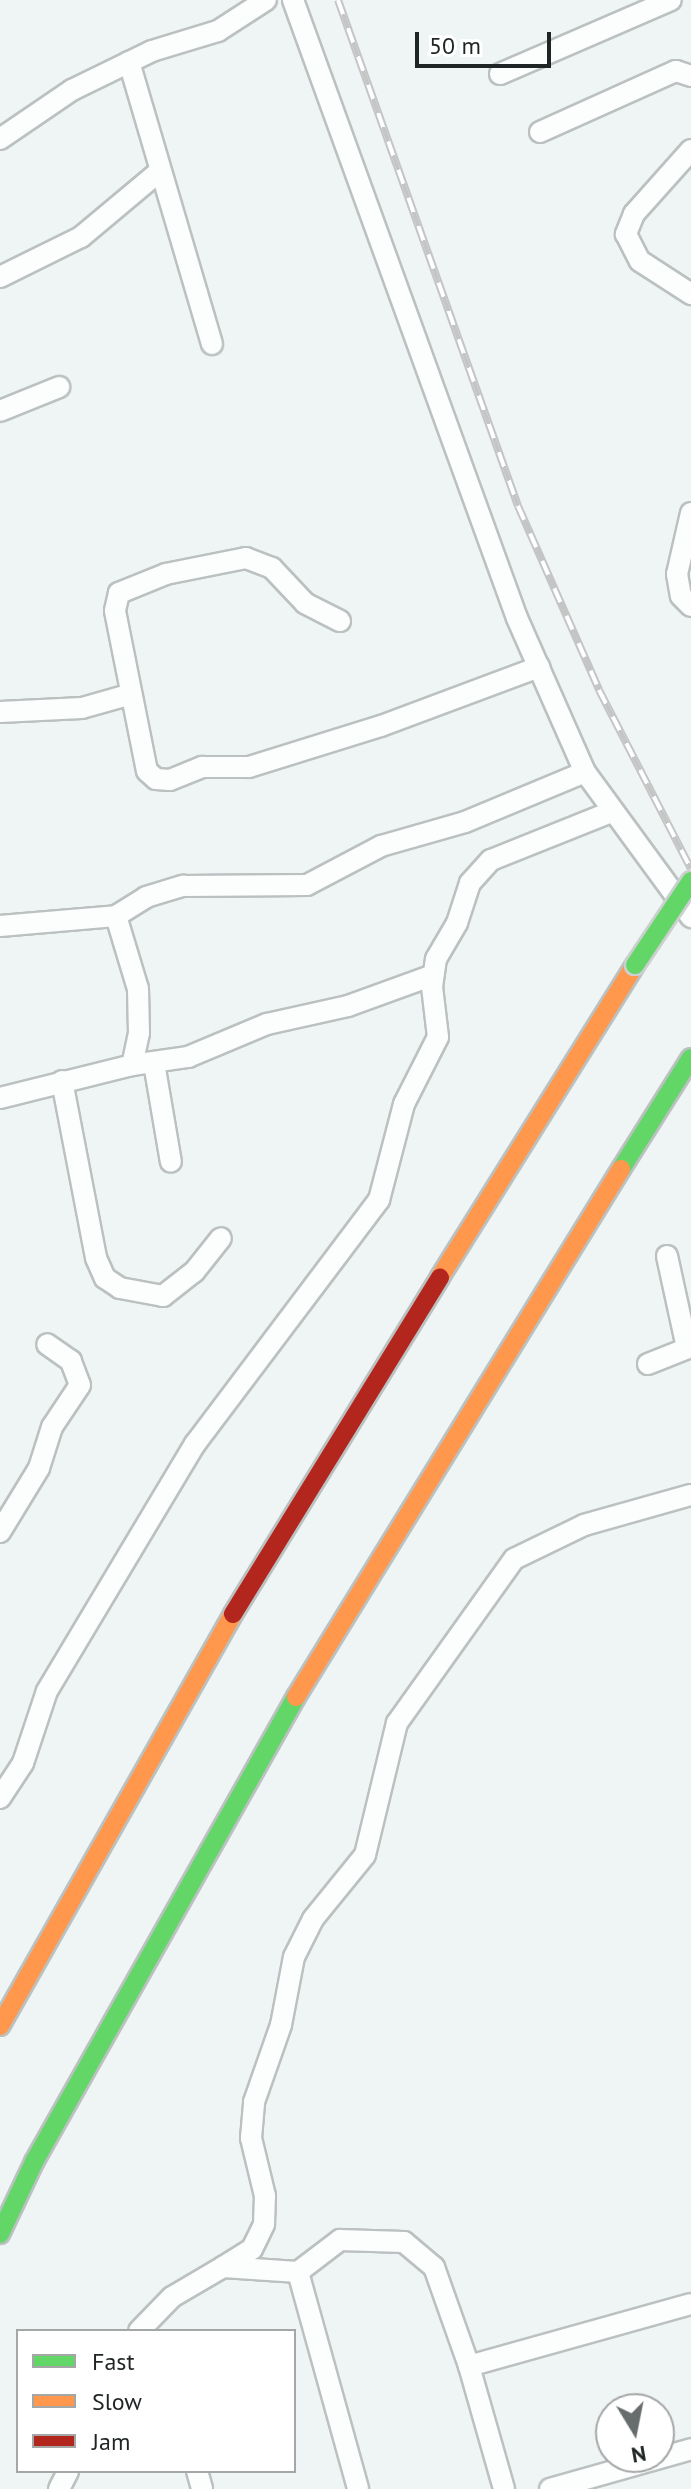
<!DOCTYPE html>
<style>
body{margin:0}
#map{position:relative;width:691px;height:2489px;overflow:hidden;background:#eef5f4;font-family:"PT Sans",sans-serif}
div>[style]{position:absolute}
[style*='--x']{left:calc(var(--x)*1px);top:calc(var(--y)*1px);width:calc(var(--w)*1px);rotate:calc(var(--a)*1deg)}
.roads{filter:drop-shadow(2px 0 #bbc1c0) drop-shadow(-2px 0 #bbc1c0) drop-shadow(0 2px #bbc1c0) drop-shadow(0 -2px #bbc1c0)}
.street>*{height:20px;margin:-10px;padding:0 10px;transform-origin:10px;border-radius:10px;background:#fcfefd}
.fast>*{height:18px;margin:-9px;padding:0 9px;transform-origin:9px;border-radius:9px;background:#63d668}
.slow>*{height:18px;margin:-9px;padding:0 9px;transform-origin:9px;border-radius:9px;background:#ff974d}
.jam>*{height:18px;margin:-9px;padding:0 9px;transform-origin:9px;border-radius:9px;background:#b3261e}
.rail>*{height:8px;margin-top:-4px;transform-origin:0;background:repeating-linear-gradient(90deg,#fff 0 15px,#c4c5c5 0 30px);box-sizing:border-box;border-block:2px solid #c4c5c5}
.bridges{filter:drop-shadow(2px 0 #cccfcf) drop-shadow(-2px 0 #cccfcf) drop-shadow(0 2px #cccfcf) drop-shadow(0 -2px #cccfcf)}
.fast-bridge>*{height:18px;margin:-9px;padding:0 9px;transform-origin:9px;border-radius:9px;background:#63d668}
span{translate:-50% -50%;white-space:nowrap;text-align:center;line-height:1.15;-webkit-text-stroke:7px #fff;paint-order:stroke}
.legend{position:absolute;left:16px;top:2329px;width:280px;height:144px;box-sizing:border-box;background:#fff;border:2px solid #a5a7a7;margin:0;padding:10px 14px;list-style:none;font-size:24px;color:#1f2424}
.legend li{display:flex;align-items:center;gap:16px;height:40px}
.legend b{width:40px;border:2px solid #a5a7a7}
.north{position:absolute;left:595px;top:2393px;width:80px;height:80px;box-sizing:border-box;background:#fff;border:2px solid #a5a7a7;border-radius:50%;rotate:170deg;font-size:22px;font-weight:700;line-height:32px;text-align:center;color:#1f2424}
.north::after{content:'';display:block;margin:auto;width:28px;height:36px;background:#676d6d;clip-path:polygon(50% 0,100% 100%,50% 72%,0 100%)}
.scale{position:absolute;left:415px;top:32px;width:136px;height:36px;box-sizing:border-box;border:4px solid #1f2424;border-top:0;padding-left:10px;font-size:24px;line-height:28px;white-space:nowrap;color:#1f2424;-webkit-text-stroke:6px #fff;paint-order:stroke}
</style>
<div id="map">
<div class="roads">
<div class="street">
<i style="--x:293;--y:0;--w:657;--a:70.08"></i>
<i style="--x:517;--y:618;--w:168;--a:66.2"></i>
<i style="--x:585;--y:772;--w:180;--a:53.8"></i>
<i style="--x:129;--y:62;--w:294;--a:73.6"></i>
<i style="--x:500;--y:74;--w:186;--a:-23.4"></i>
<i style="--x:540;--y:132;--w:149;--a:-24.2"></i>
<i style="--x:676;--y:71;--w:16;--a:18"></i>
<i style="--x:0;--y:139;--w:87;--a:-34.2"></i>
<i style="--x:72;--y:90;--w:89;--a:-26"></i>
<i style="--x:152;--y:51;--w:69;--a:-16.9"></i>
<i style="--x:218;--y:31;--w:57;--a:-32.9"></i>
<i style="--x:691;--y:150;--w:86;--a:131.7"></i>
<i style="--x:634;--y:214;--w:22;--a:112"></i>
<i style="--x:626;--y:234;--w:30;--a:63"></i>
<i style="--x:640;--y:261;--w:61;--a:32.9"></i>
<i style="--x:0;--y:277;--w:90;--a:-26.3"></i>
<i style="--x:81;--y:237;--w:103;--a:-39.9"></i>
<i style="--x:0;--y:411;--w:64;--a:-22.1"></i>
<i style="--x:691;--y:513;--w:63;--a:102.9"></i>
<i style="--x:677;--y:574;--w:22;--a:80"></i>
<i style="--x:681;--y:596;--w:14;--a:45"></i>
<i style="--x:340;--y:621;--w:39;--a:-153"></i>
<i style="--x:305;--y:603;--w:48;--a:-133.3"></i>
<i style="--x:272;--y:568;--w:28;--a:-159"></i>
<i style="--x:246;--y:558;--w:82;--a:168.7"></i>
<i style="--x:166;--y:574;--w:51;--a:158"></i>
<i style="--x:119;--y:593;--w:18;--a:103"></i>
<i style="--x:115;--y:611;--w:163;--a:78.7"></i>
<i style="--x:147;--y:771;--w:12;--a:42"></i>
<i style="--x:156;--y:779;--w:14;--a:4"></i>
<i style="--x:170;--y:780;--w:35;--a:-22"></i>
<i style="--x:202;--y:767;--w:47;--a:0"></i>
<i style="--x:249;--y:767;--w:138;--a:-17.3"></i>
<i style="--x:381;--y:726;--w:169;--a:-20.5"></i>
<i style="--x:0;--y:712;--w:82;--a:-2.8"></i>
<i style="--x:82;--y:708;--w:51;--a:-15.9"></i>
<i style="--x:116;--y:916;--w:36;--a:-32"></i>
<i style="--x:146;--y:897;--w:39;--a:-17"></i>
<i style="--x:183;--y:886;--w:124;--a:-0.5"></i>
<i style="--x:307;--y:885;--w:84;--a:-27.8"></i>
<i style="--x:381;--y:846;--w:87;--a:-15.9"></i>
<i style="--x:465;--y:822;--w:130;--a:-22.6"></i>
<i style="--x:0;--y:926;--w:116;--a:-4.9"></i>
<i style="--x:116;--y:916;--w:76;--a:73.2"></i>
<i style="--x:138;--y:989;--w:44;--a:88.7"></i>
<i style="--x:139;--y:1033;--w:33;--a:102"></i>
<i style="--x:154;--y:1063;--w:100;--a:80.3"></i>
<i style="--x:62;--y:1081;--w:180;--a:79.1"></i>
<i style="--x:96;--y:1258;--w:22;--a:66"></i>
<i style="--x:105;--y:1278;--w:18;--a:34"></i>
<i style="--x:120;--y:1288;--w:44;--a:10.5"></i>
<i style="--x:163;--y:1296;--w:39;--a:-38"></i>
<i style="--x:194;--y:1272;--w:43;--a:-51.5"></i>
<i style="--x:0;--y:1098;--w:136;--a:-14"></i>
<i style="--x:132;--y:1065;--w:57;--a:-8.1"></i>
<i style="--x:188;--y:1057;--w:86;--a:-22.7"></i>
<i style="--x:267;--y:1024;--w:83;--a:-12.5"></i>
<i style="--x:348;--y:1006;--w:90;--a:-20"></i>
<i style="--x:667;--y:1256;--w:94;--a:77.7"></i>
<i style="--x:648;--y:1364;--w:46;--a:-21.6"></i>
<i style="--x:0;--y:1532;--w:75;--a:-58.6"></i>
<i style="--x:39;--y:1468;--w:43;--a:-72.4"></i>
<i style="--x:52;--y:1427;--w:50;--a:-56.3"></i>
<i style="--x:80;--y:1385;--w:26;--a:-111"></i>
<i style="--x:71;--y:1361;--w:29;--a:-145"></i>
<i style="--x:0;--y:1798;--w:42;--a:-56.7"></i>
<i style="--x:23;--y:1763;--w:76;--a:-71.6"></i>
<i style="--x:47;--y:1691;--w:288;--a:-59.1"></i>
<i style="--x:195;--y:1444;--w:306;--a:-53"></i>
<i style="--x:379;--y:1200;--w:99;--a:-75.4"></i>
<i style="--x:404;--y:1104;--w:75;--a:-63.1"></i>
<i style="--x:438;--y:1037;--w:50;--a:-96.8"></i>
<i style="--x:432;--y:987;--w:28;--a:-82"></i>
<i style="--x:436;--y:959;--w:42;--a:-59.7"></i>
<i style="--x:457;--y:923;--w:42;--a:-72"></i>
<i style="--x:470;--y:883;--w:31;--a:-48"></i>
<i style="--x:491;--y:860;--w:129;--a:-21.8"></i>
<i style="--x:223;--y:2267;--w:34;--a:-32"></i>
<i style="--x:252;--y:2249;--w:28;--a:-64"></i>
<i style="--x:264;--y:2224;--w:28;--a:-88"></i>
<i style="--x:265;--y:2196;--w:60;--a:-103.6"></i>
<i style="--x:251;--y:2138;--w:36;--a:-85"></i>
<i style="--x:254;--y:2102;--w:82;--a:-70.7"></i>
<i style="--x:281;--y:2025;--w:69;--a:-79.2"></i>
<i style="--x:294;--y:1957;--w:42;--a:-63.4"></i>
<i style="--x:313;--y:1919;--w:82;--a:-50.9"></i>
<i style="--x:365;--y:1855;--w:136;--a:-76.4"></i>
<i style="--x:397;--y:1723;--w:201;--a:-54.5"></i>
<i style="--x:514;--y:1559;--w:78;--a:-25.9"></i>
<i style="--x:584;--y:1525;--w:111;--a:-15.7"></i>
<i style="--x:298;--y:2272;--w:225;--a:74.5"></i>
<i style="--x:139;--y:2331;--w:47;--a:-45.9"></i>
<i style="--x:172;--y:2297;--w:59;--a:-30.5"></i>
<i style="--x:223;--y:2267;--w:75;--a:3.8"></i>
<i style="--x:298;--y:2272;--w:53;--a:-37.3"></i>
<i style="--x:340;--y:2240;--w:64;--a:1.8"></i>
<i style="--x:404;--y:2242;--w:39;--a:40"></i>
<i style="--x:434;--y:2267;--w:105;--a:70.5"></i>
<i style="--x:469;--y:2366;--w:128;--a:74.1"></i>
<i style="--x:469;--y:2366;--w:230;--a:-15.6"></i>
<i style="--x:197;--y:2471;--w:19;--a:74"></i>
<i style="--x:59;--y:2489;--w:20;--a:-63"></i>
<i style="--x:550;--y:2489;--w:147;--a:-15.8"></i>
</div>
<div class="fast">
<i style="--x:621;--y:1169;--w:131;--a:-57.8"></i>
<i style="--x:0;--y:2234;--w:80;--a:-64.7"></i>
<i style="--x:34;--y:2162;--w:534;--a:-60.6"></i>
</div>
<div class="slow">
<i style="--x:440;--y:1277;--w:368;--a:-58"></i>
<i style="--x:296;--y:1697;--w:620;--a:-58.39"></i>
<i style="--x:0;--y:2026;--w:473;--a:-60.5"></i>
</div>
<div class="jam">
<i style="--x:233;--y:1614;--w:395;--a:-58.4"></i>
</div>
</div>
<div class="rail">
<i style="--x:338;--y:0;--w:537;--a:70.42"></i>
<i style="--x:518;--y:506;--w:201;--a:66.2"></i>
<i style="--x:599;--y:690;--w:201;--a:62.8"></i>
</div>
<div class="bridges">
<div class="fast-bridge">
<i style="--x:635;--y:965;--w:101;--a:-56.3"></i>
</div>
</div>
<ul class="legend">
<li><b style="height:10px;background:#63d668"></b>Fast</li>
<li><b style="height:10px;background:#ff974d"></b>Slow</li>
<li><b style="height:10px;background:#b3261e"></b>Jam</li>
</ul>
<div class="north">N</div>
<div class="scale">50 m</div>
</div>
